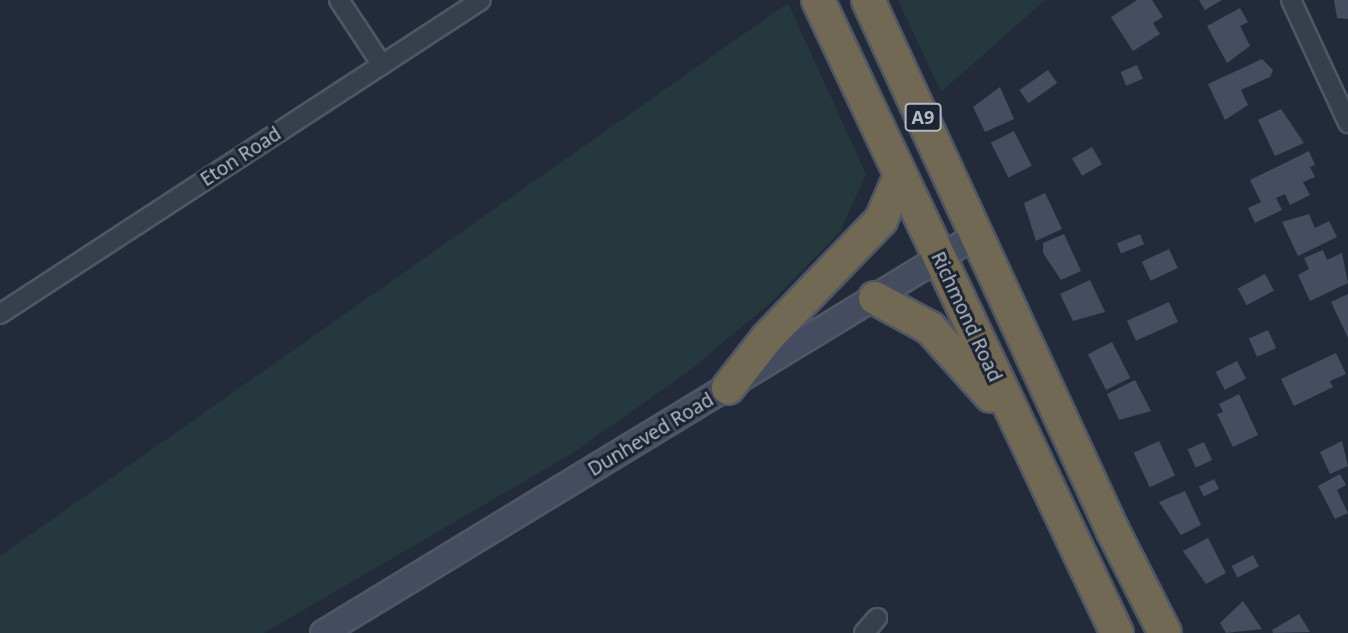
<!DOCTYPE html>
<style>
body{margin:0}
#map{position:relative;width:1348px;height:633px;overflow:hidden;background:#232b3b;font-family:"Noto Sans",sans-serif}
div>[style]{position:absolute}
[style*='--x']{left:calc(var(--x)*1px);top:calc(var(--y)*1px);width:calc(var(--w)*1px);rotate:calc(var(--a)*1deg)}
.green>*{inset:0;background:#25383d}
.building>*{inset:0;background:#444e60;transform-origin:0 0}
.roads{filter:drop-shadow(2px 0 #4f5664) drop-shadow(-2px 0 #4f5664) drop-shadow(0 2px #4f5664) drop-shadow(0 -2px #4f5664)}
.street>*{height:18px;margin:-9px;padding:0 9px;transform-origin:9px;border-radius:9px;background:#373e4c}
.secondary>*{height:24px;margin:-12px;padding:0 12px;transform-origin:12px;border-radius:12px;background:#454c5f}
.highway>*{height:32px;margin:-16px;padding:0 16px;transform-origin:16px;border-radius:16px;background:#726954}
span{translate:-50% -50%;white-space:nowrap;text-align:center;line-height:1.15;-webkit-text-stroke:6px #1c2331;paint-order:stroke}
.shield-label span{padding:2px 5px;background:#1c2331;border:2px solid;border-radius:5px;-webkit-text-stroke-width:0}
.shield-label{font-size:18px;color:#b2b9c7;font-weight:700}
.street-label{font-size:19px;color:#b2b9c7}
</style>
<div id="map">
<div class="green">
<i style="clip-path:polygon(898px 0,1045px 0,941px 92px)"></i>
<i style="clip-path:polygon(788px 3px,866px 174px,840px 232px,769px 304px,689px 371px,571px 454px,264px 633px,0 633px,0 556px)"></i>
</div>
<div class="building">
<i style="clip-path:polygon(1137px 0,1152px 0,1163px 17px,1153px 23px,1160px 34px,1133px 51px,1111px 17px)"></i>
<i style="clip-path:polygon(1199px 0,1222px 0,1205px 10px)"></i>
<i style="clip-path:polygon(1334px 0,1348px 0,1348px 19px,1337px 18px)"></i>
<i style="clip-path:polygon(1240px 8px,1248px 22px,1240px 26px,1250px 46px,1227px 63px,1207px 26px)"></i>
<i style="clip-path:polygon(1262px 59px,1273px 70px,1270px 77px,1241px 90px,1248px 105px,1225px 120px,1208px 84px)"></i>
<i style="left:1137px;top:65px;width:15px;height:18px;rotate:67deg"></i>
<i style="left:1048px;top:70px;width:16px;height:35px;rotate:55deg"></i>
<i style="clip-path:polygon(1000px 87px,1014px 119px,985px 132px,973px 107px)"></i>
<i style="clip-path:polygon(1281px 109px,1304px 143px,1275px 156px,1258px 120px)"></i>
<i style="left:1014px;top:131px;width:39px;height:26px;rotate:63deg"></i>
<i style="left:1092px;top:147px;width:20px;height:23px;rotate:60deg"></i>
<i style="clip-path:polygon(1309px 151px,1315px 165px,1310px 167px,1315px 177px,1303px 182px,1310px 195px,1290px 205px,1285px 194px,1276px 198px,1282px 210px,1255px 223px,1248px 208px,1261px 202px,1250px 180px)"></i>
<i style="clip-path:polygon(1045px 193px,1062px 229px,1036px 241px,1024px 203px)"></i>
<i style="clip-path:polygon(1309px 214px,1315px 228px,1329px 221px,1337px 237px,1298px 256px,1282px 222px)"></i>
<i style="clip-path:polygon(1064px 234px,1081px 271px,1061px 280px,1043px 253px,1043px 243px)"></i>
<i style="left:1140px;top:234px;width:11px;height:25px;rotate:68deg"></i>
<i style="left:1169px;top:249px;width:21px;height:30px;rotate:65deg"></i>
<i style="clip-path:polygon(1323px 250px,1327px 260px,1342px 253px,1348px 283px,1310px 301px,1298px 275px,1309px 269px,1304px 258px)"></i>
<i style="left:1265px;top:274px;width:19px;height:31px;rotate:62deg"></i>
<i style="clip-path:polygon(1090px 280px,1105px 312px,1073px 321px,1060px 294px)"></i>
<i style="clip-path:polygon(1348px 294px,1348px 338px,1331px 302px)"></i>
<i style="left:1169px;top:302px;width:22px;height:46px;rotate:66deg"></i>
<i style="left:1268px;top:330px;width:20px;height:21px;rotate:66deg"></i>
<i style="left:1112px;top:342px;width:40px;height:27px;rotate:63deg"></i>
<i style="clip-path:polygon(1336px 353px,1346px 374px,1330px 381px,1333px 387px,1294px 406px,1281px 379px)"></i>
<i style="left:1237px;top:361px;width:20px;height:24px;rotate:63deg"></i>
<i style="clip-path:polygon(1135px 380px,1151px 411px,1119px 420px,1107px 394px)"></i>
<i style="clip-path:polygon(1239px 394px,1258px 435px,1233px 447px,1217px 414px,1223px 412px,1219px 404px)"></i>
<i style="left:1159px;top:441px;width:38px;height:28px;rotate:65deg"></i>
<i style="clip-path:polygon(1342px 441px,1348px 466px,1330px 474px,1320px 452px)"></i>
<i style="left:1204px;top:442px;width:20px;height:18px;rotate:66deg"></i>
<i style="clip-path:polygon(1340px 474px,1346px 485px,1337px 490px,1348px 513px,1335px 519px,1318px 486px)"></i>
<i style="left:1214px;top:479px;width:11px;height:17px;rotate:63deg"></i>
<i style="clip-path:polygon(1185px 491px,1201px 525px,1181px 535px,1159px 502px)"></i>
<i style="clip-path:polygon(1208px 538px,1226px 573px,1206px 584px,1183px 551px)"></i>
<i style="left:1253px;top:555px;width:13px;height:24px;rotate:63deg"></i>
<i style="clip-path:polygon(1243px 601px,1262px 629px,1226px 633px,1220px 623px)"></i>
<i style="clip-path:polygon(1299px 614px,1310px 632px,1273px 633px,1272px 630px)"></i>
</div>
<div class="roads">
<div class="street">
<i style="--x:339;--y:0;--w:78;--a:56.5"></i>
<i style="--x:1291;--y:0;--w:136;--a:65.1"></i>
<i style="--x:0;--y:314;--w:574;--a:-33.14"></i>
<i style="--x:864;--y:633;--w:20;--a:-49"></i>
</div>
<div class="secondary">
<i style="--x:323;--y:633;--w:766;--a:-31.32"></i>
</div>
<div class="highway">
<i style="--x:818;--y:0;--w:700;--a:64.72"></i>
<i style="--x:868;--y:0;--w:585;--a:65.23"></i>
<i style="--x:1113;--y:531;--w:114;--a:63"></i>
<i style="--x:875;--y:298;--w:63;--a:28.6"></i>
<i style="--x:930;--y:328;--w:91;--a:48.1"></i>
<i style="--x:728;--y:388;--w:65;--a:-51.9"></i>
<i style="--x:768;--y:337;--w:163;--a:-46"></i>
<i style="--x:881;--y:220;--w:48;--a:-66.6"></i>
</div>
</div>
<div class="shield-label">
<span style="left:923px;top:117px">A9</span>
</div>
<div class="street-label">
<span style="left:241px;top:157px;rotate:-33deg">Eton Road</span>
<span style="left:966px;top:317px;rotate:65deg">Richmond Road</span>
<span style="left:651px;top:435px;rotate:-31deg">Dunheved Road</span>
</div>
</div>
